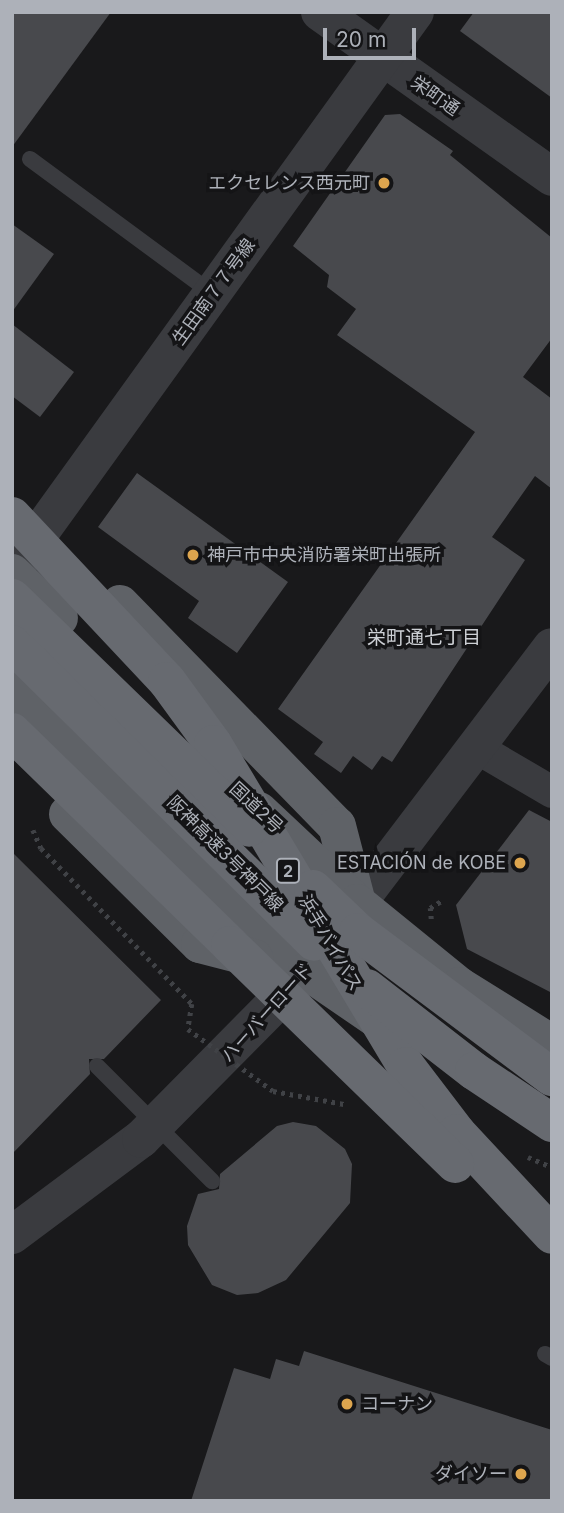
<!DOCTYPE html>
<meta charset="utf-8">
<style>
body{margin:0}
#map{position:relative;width:564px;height:1513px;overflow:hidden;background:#19191b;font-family:Inter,"Noto Sans JP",sans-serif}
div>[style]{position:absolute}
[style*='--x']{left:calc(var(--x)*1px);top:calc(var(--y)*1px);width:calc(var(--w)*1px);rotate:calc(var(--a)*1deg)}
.building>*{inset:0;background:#48494d}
.path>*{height:4.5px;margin-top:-2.25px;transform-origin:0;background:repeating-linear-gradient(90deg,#404246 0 3.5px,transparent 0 8.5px)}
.service>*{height:16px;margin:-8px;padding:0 8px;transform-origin:8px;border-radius:8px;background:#3a3b3f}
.minor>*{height:32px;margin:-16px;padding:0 16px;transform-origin:16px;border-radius:16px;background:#3a3b3f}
.tertiary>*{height:38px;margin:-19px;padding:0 19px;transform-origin:19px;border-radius:19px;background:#3a3b3f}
.trunk>*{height:38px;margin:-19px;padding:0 19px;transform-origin:19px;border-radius:19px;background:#5f6267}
.motorway>*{height:38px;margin:-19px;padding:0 19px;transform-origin:19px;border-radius:19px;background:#676a70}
.path-bridge>*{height:4.5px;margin-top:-2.25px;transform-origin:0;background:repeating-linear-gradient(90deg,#404246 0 3.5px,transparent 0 8.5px)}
.service-bridge>*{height:16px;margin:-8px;padding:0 8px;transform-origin:8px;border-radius:8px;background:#3a3b3f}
.motorway-bridge>*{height:38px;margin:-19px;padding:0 19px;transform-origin:19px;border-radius:19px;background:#676a70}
.dots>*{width:19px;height:19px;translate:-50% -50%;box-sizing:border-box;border:4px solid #141416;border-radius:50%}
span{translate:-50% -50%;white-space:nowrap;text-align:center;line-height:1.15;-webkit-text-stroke:7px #141416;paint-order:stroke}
.shield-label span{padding:2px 5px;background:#141416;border:2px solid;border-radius:5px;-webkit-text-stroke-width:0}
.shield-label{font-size:16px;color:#adb1b9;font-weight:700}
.street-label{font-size:18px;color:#adb1b9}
.poi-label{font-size:18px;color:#adb1b9}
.right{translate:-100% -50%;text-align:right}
.left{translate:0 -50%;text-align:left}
.neighbourhood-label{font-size:19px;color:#cdd0d5}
.frame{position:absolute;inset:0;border:14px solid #adb1b9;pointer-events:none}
.scale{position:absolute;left:323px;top:28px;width:93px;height:32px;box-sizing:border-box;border:4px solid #adb1b9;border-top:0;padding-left:9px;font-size:21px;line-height:24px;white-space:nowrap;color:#adb1b9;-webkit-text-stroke:5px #141416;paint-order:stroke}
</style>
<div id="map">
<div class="building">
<i style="clip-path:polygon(12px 12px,111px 12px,12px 147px)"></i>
<i style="clip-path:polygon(474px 12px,552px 12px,552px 98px,460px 31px)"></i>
<i style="clip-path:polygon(400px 114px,453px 151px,450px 155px,552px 238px,552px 338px,523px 377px,552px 399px,552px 489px,535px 476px,492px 537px,525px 560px,392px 762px,382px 756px,372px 770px,353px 756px,341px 773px,314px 754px,323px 742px,278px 709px,475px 432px,337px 335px,356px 309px,327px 287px,329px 275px,293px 246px,385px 115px)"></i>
<i style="clip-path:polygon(12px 224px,54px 254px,12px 312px)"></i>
<i style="clip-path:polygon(12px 324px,74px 372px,40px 417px,12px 396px)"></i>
<i style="clip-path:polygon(137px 473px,288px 582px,237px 653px,188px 618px,199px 601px,98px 527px)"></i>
<i style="clip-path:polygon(529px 810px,552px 822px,552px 993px,467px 949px,456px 905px)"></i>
<i style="clip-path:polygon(12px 852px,161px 1000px,104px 1059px,89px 1059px,90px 1074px,12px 1154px)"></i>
<i style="clip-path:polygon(293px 1122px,316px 1126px,345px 1149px,352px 1164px,350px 1203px,286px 1280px,258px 1293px,237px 1295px,212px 1285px,188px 1245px,187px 1226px,198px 1194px,219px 1189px,220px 1174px,277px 1126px)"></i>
<i style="clip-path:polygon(304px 1351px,552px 1430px,552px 1501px,191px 1501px,234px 1368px,270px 1379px,276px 1359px,299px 1366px)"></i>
</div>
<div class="path">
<i style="--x:33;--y:830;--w:20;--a:66"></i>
<i style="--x:41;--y:848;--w:217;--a:45.9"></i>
<i style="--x:431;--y:919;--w:11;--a:-95"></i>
<i style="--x:430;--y:908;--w:15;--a:-32"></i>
<i style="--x:528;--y:1157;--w:26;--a:23"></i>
</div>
<div class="service">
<i style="--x:30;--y:159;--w:226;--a:36.4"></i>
<i style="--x:545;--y:1354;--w:8;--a:30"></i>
</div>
<div class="minor">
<i style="--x:477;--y:748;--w:87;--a:30.4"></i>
</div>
<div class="tertiary">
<i style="--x:320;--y:12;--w:285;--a:35.4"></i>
<i style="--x:15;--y:567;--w:684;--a:-54.22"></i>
<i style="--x:340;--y:926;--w:350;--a:-52.8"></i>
<i style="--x:12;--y:1235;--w:161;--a:-36.7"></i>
<i style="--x:141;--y:1139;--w:232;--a:-45.3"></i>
</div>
<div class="trunk">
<i style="--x:12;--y:573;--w:65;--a:43.8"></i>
<i style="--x:120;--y:604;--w:310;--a:45.7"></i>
<i style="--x:337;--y:826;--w:80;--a:75.4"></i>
<i style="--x:12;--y:685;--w:411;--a:44.1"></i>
<i style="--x:307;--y:971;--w:93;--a:34.5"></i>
<i style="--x:259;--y:811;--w:134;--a:43.2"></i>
<i style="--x:357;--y:903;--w:132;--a:39.1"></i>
<i style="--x:459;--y:986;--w:110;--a:31.9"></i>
<i style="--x:68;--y:814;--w:185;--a:44.6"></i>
<i style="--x:200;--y:944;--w:56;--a:14.5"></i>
</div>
<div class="motorway">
<i style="--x:12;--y:732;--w:305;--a:44.3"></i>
</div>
<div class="path-bridge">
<i style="--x:192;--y:1004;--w:25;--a:99"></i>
<i style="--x:188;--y:1029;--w:105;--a:36.1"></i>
<i style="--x:273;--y:1091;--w:72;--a:10.4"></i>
</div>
<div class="service-bridge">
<i style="--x:97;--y:1066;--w:163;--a:45"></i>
</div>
<div class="motorway-bridge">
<i style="--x:12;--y:516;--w:226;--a:46.8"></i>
<i style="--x:167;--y:681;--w:78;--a:53.9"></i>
<i style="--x:213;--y:744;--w:375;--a:59.1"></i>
<i style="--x:406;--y:1066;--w:84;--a:52.7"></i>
<i style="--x:457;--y:1133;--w:139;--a:47"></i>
<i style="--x:12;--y:598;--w:330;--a:44.1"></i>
<i style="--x:12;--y:644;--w:424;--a:44.6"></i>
<i style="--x:313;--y:889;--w:62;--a:43.7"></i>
<i style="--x:358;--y:932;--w:242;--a:36.8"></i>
<i style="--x:230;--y:945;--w:314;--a:44.2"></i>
<i style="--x:367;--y:988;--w:135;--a:37.8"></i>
<i style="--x:474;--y:1071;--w:94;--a:33.7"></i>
</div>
<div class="dots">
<i style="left:384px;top:183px;background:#dda54e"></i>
<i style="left:193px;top:555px;background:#dda54e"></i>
<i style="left:520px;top:863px;background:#dda54e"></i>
<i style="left:347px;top:1404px;background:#dda54e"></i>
<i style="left:521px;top:1474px;background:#dda54e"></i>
</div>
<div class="shield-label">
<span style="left:288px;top:871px">2</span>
</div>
<div class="street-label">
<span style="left:435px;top:96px;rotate:35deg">栄町通</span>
<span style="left:214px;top:292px;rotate:-54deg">生田南７７号線</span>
<span style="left:256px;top:808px;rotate:43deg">国道2号</span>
<span style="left:225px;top:854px;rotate:45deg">阪神高速3号神戸線</span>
<span style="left:330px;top:943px;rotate:60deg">浜手バイパス</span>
<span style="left:267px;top:1013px;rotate:-48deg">ハーバーロード</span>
</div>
<div class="poi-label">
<span class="right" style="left:370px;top:183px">エクセレンス西元町</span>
<span class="left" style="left:207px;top:555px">神戸市中央消防署栄町出張所</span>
<span class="right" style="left:506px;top:863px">ESTACIÓN de KOBE</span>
<span class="left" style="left:361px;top:1404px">コーナン</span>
<span class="right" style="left:507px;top:1474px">ダイソー</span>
</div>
<div class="neighbourhood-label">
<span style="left:424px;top:638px">栄町通七丁目</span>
</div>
<div class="frame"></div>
<div class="scale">20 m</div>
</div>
